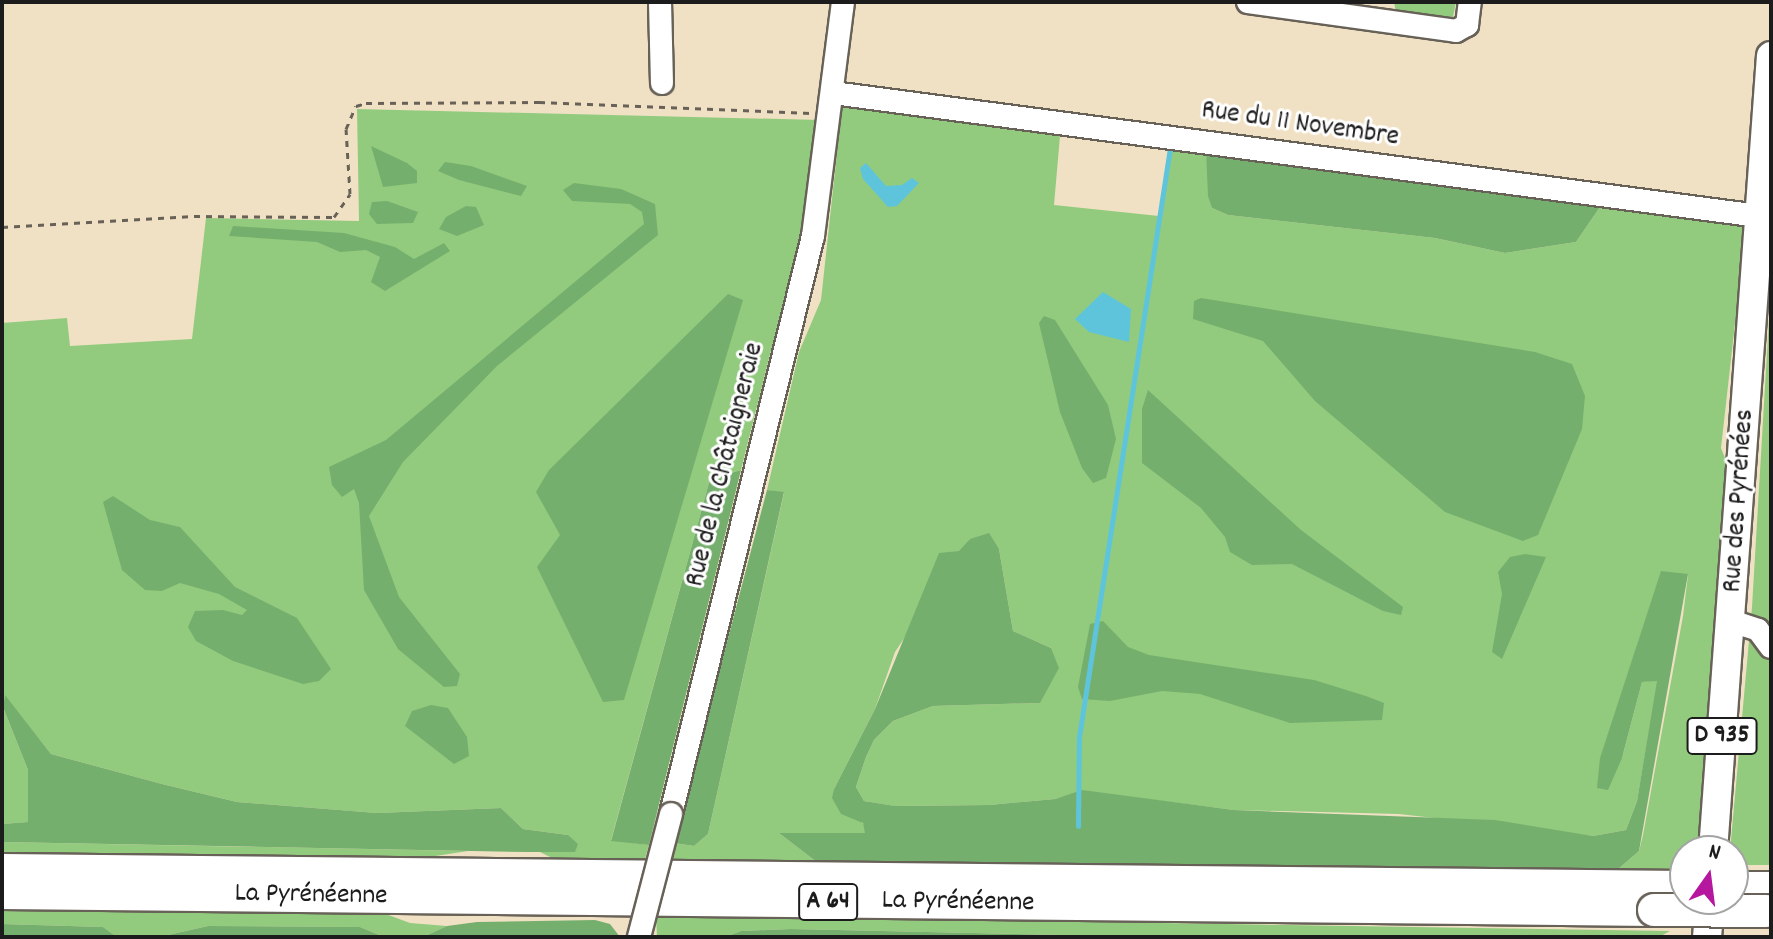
<!DOCTYPE html>
<meta charset="utf-8">
<style>
body{margin:0}
#map{position:relative;width:1773px;height:939px;overflow:hidden;background:#f1e1c4;font-family:Dekko,sans-serif}
div>[style]{position:absolute}
[style*='--x']{left:calc(var(--x)*1px);top:calc(var(--y)*1px);width:calc(var(--w)*1px);rotate:calc(var(--a)*1deg)}
.green>*{inset:0;background:#92cb7e}
.forest>*{inset:0;background:#75af6d}
.water>*{inset:0;background:#5ec4dc}
.stream>*{height:5px;margin:-2.5px;padding:0 2.5px;transform-origin:2.5px;border-radius:2.5px;background:#5ec4dc}
.path>*{height:3px;margin-top:-1.5px;transform-origin:0;background:repeating-linear-gradient(90deg,#676157 0 6px,transparent 0 12px)}
.roads{filter:drop-shadow(2px 0 #676157) drop-shadow(-2px 0 #676157) drop-shadow(0 2px #676157) drop-shadow(0 -2px #676157)}
.minor>*{height:22px;margin:-11px;padding:0 11px;transform-origin:11px;border-radius:11px;background:#fff}
.major>*{height:28px;margin:-14px;padding:0 14px;transform-origin:14px;border-radius:14px;background:#fff}
.highway>*{height:32px;margin:-16px;padding:0 16px;transform-origin:16px;border-radius:16px;background:#fff}
.bridges{filter:drop-shadow(2px 0 #676157) drop-shadow(-2px 0 #676157) drop-shadow(0 2px #676157) drop-shadow(0 -2px #676157)}
.minor-bridge>*{height:22px;margin:-11px;padding:0 11px;transform-origin:11px;border-radius:11px;background:#fff}
.highway-bridge>*{height:32px;margin:-16px;padding:0 16px;transform-origin:16px;border-radius:16px;background:#fff}
span{translate:-50% -50%;white-space:nowrap;text-align:center;line-height:1.15;-webkit-text-stroke:6px #fff;paint-order:stroke}
.shield-label span{padding:2px 6px;background:#fff;border:2px solid;border-radius:6px;-webkit-text-stroke-width:0}
.shield-label{font-size:26px;color:#1c1c1c;font-weight:700}
.street-label{font-size:28px;color:#1c1c1c}
.frame{position:absolute;inset:0;border:4px solid #1c1c1c;pointer-events:none}
.north{position:absolute;left:1669px;top:835px;width:80px;height:80px;box-sizing:border-box;background:#fff;border:2px solid #a4a4a4;border-radius:50%;rotate:14deg;font-size:22px;font-weight:700;line-height:32px;text-align:center;color:#1c1c1c}
.north::after{content:'';display:block;margin:auto;width:28px;height:36px;background:#b5179e;clip-path:polygon(50% 0,100% 100%,50% 72%,0 100%)}
</style>
<div id="map">
<div class="green">
<i style="clip-path:polygon(1394px 2px,1456px 2px,1452px 22px,1396px 13px)"></i>
<i style="clip-path:polygon(842px 107px,1060px 136px,1054px 205px,1159px 216px,1169px 144px,1206px 150px,1212px 208px,1228px 215px,1435px 238px,1505px 253px,1576px 242px,1600px 207px,1746px 226px,1721px 448px,1727px 463px,1698px 851px,1685px 851px,1685px 870px,1617px 870px,1639px 851px,1643px 835px,1683px 616px,1688px 575px,1662px 572px,1638px 642px,1622px 758px,1642px 682px,1658px 680px,1637px 801px,1626px 830px,1593px 836px,1399px 814px,1234px 810px,1082px 791px,1055px 799px,989px 805px,894px 806px,864px 801px,856px 787px,866px 757px,874px 740px,893px 721px,933px 706px,1040px 703px,1051px 648px,1013px 631px,999px 549px,970px 539px,895px 652px,875px 709px,834px 789px,865px 826px,865px 833px,779px 833px,818px 863px,671px 863px,674px 843px,694px 846px,708px 834px,784px 493px,767px 490px,799px 352px,821px 300px)"></i>
<i style="clip-path:polygon(357px 109px,821px 120px,801px 231px,741px 470px,710px 479px,611px 840px,649px 845px,644px 862px,571px 864px,556px 860px,540px 852px,575px 852px,568px 835px,523px 829px,501px 808px,377px 813px,237px 802px,162px 784px,51px 754px,5px 696px,3px 707px,28px 770px,28px 822px,2px 824px,2px 323px,67px 318px,70px 346px,192px 339px,206px 218px,359px 221px)"></i>
<i style="clip-path:polygon(1771px 285px,1771px 865px,1733px 865px,1730px 851px,1752px 607px)"></i>
<i style="clip-path:polygon(2px 842px,468px 851px,403px 861px,2px 856px)"></i>
<i style="clip-path:polygon(2px 909px,383px 913px,410px 923px,447px 926px,423px 937px,384px 937px,360px 927px,208px 926px,159px 937px,117px 937px,103px 927px,2px 924px)"></i>
<i style="clip-path:polygon(656px 915px,1670px 931px,1659px 937px,1146px 937px,791px 929px,741px 931px,725px 937px,657px 937px)"></i>
</div>
<div class="forest">
<i style="clip-path:polygon(371px 146px,407px 163px,417px 171px,417px 183px,383px 187px)"></i>
<i style="clip-path:polygon(1206px 150px,1600px 207px,1576px 242px,1505px 253px,1435px 238px,1228px 215px,1212px 208px,1208px 196px)"></i>
<i style="clip-path:polygon(445px 162px,471px 166px,527px 186px,521px 196px,459px 180px,438px 171px)"></i>
<i style="clip-path:polygon(574px 183px,621px 189px,655px 204px,658px 235px,497px 366px,403px 462px,369px 516px,399px 597px,460px 674px,457px 686px,444px 687px,398px 649px,364px 590px,359px 503px,354px 489px,342px 497px,332px 485px,329px 467px,386px 440px,644px 224px,642px 212px,630px 204px,572px 201px,563px 190px)"></i>
<i style="clip-path:polygon(387px 201px,418px 212px,413px 223px,377px 224px,369px 214px,372px 202px)"></i>
<i style="clip-path:polygon(466px 206px,476px 207px,484px 225px,457px 236px,439px 229px,446px 217px)"></i>
<i style="clip-path:polygon(233px 226px,344px 233px,395px 247px,414px 259px,444px 243px,450px 251px,385px 291px,371px 282px,380px 257px,366px 250px,340px 252px,317px 242px,229px 236px)"></i>
<i style="clip-path:polygon(728px 294px,743px 300px,624px 700px,603px 702px,537px 567px,560px 535px,536px 492px,549px 470px)"></i>
<i style="clip-path:polygon(1201px 298px,1535px 352px,1572px 364px,1585px 396px,1582px 429px,1538px 535px,1523px 541px,1445px 512px,1315px 401px,1263px 341px,1193px 319px,1194px 301px)"></i>
<i style="clip-path:polygon(1044px 316px,1055px 320px,1108px 405px,1116px 439px,1106px 478px,1093px 483px,1082px 468px,1060px 412px,1039px 323px)"></i>
<i style="clip-path:polygon(1148px 390px,1301px 530px,1403px 607px,1401px 615px,1383px 611px,1292px 564px,1252px 565px,1230px 552px,1225px 537px,1201px 508px,1142px 463px,1142px 409px)"></i>
<i style="clip-path:polygon(741px 470px,649px 845px,611px 841px,710px 479px)"></i>
<i style="clip-path:polygon(767px 490px,784px 492px,708px 834px,694px 846px,674px 843px)"></i>
<i style="clip-path:polygon(113px 496px,150px 520px,180px 527px,235px 587px,297px 618px,331px 669px,319px 681px,303px 684px,233px 661px,196px 641px,188px 627px,195px 611px,223px 610px,242px 615px,247px 610px,219px 594px,180px 583px,162px 591px,145px 590px,122px 570px,103px 502px)"></i>
<i style="clip-path:polygon(989px 533px,999px 549px,1013px 631px,1051px 648px,1059px 668px,1040px 703px,933px 706px,893px 721px,874px 740px,866px 757px,856px 787px,864px 801px,895px 806px,989px 805px,1055px 799px,1082px 790px,1234px 810px,1495px 820px,1593px 836px,1626px 830px,1637px 801px,1657px 681px,1642px 682px,1622px 758px,1608px 790px,1597px 788px,1600px 758px,1661px 571px,1688px 574px,1639px 851px,1617px 870px,818px 863px,779px 833px,865px 833px,863px 823px,841px 814px,832px 798px,834px 789px,875px 709px,939px 553px,959px 551px,970px 539px)"></i>
<i style="clip-path:polygon(1525px 554px,1546px 557px,1502px 659px,1492px 652px,1502px 594px,1498px 572px,1510px 557px)"></i>
<i style="clip-path:polygon(1103px 621px,1128px 647px,1149px 655px,1314px 680px,1366px 696px,1384px 703px,1382px 720px,1290px 723px,1200px 694px,1162px 691px,1110px 701px,1082px 699px,1078px 687px,1090px 624px)"></i>
<i style="clip-path:polygon(5px 695px,51px 754px,162px 784px,237px 802px,377px 813px,501px 808px,523px 829px,568px 835px,578px 844px,575px 852px,527px 852px,2px 842px,2px 824px,28px 822px,28px 770px,3px 707px)"></i>
<i style="clip-path:polygon(431px 705px,448px 708px,467px 737px,469px 756px,454px 764px,405px 726px,412px 711px)"></i>
<i style="clip-path:polygon(595px 920px,610px 924px,620px 937px,423px 937px,447px 926px,477px 922px)"></i>
<i style="clip-path:polygon(2px 924px,103px 927px,117px 937px,2px 937px)"></i>
<i style="clip-path:polygon(208px 926px,360px 927px,384px 937px,159px 937px)"></i>
<i style="clip-path:polygon(791px 929px,1146px 937px,725px 937px,741px 931px)"></i>
</div>
<div class="water">
<i style="clip-path:polygon(866px 163px,886px 186px,902px 185px,912px 178px,919px 183px,897px 206px,888px 207px,863px 179px,860px 168px)"></i>
<i style="clip-path:polygon(1103px 292px,1131px 309px,1129px 342px,1089px 332px,1075px 319px)"></i>
</div>
<div class="stream">
<i style="--x:1078;--y:826;--w:89;--a:-89.4"></i>
<i style="--x:1079;--y:737;--w:596;--a:-81.22"></i>
</div>
<div class="path">
<i style="--x:2;--y:227;--w:192;--a:-3.3"></i>
<i style="--x:194;--y:216;--w:140;--a:0.4"></i>
<i style="--x:334;--y:217;--w:28;--a:-55"></i>
<i style="--x:350;--y:194;--w:65;--a:-93.5"></i>
<i style="--x:346;--y:129;--w:25;--a:-67"></i>
<i style="--x:356;--y:106;--w:10;--a:-17"></i>
<i style="--x:366;--y:103;--w:173;--a:-0.3"></i>
<i style="--x:539;--y:102;--w:272;--a:2.3"></i>
</div>
<div class="roads">
<div class="minor">
<i style="--x:660;--y:2;--w:81;--a:88.6"></i>
<i style="--x:1248;--y:2;--w:210;--a:7.9"></i>
<i style="--x:1456;--y:31;--w:13;--a:-29"></i>
<i style="--x:1467;--y:25;--w:23;--a:-83"></i>
<i style="--x:833;--y:93;--w:934;--a:7.57"></i>
<i style="--x:1731;--y:621;--w:28;--a:18"></i>
<i style="--x:1758;--y:630;--w:21;--a:53"></i>
<i style="--x:671;--y:814;--w:595;--a:-76.2"></i>
<i style="--x:813;--y:236;--w:236;--a:-82.7"></i>
</div>
<div class="major">
<i style="--x:1713;--y:851;--w:797;--a:-85.83"></i>
<i style="--x:1707;--y:937;--w:38;--a:-85"></i>
</div>
<div class="highway">
<i style="--x:2;--y:870;--w:1683;--a:0.58"></i>
<i style="--x:1733;--y:888;--w:38;--a:0"></i>
<i style="--x:2;--y:893;--w:1652;--a:0.59"></i>
</div>
</div>
<div class="bridges">
<div class="minor-bridge">
<i style="--x:639;--y:937;--w:127;--a:-75.4"></i>
</div>
<div class="highway-bridge">
<i style="--x:1654;--y:910;--w:112;--a:0.5"></i>
</div>
</div>
<div class="shield-label">
<span style="left:1722px;top:736px">D 935</span>
<span style="left:828px;top:902px">A 64</span>
</div>
<div class="street-label">
<span style="left:1300px;top:125px;rotate:8deg">Rue du 11 Novembre</span>
<span style="left:726px;top:465px;rotate:-76deg">Rue de la Châtaigneraie</span>
<span style="left:1740px;top:501px;rotate:-86deg">Rue des Pyrénées</span>
<span style="left:311px;top:896px;rotate:1deg">La Pyrénéenne</span>
<span style="left:958px;top:903px;rotate:1deg">La Pyrénéenne</span>
</div>
<div class="frame"></div>
<div class="north">N</div>
</div>
